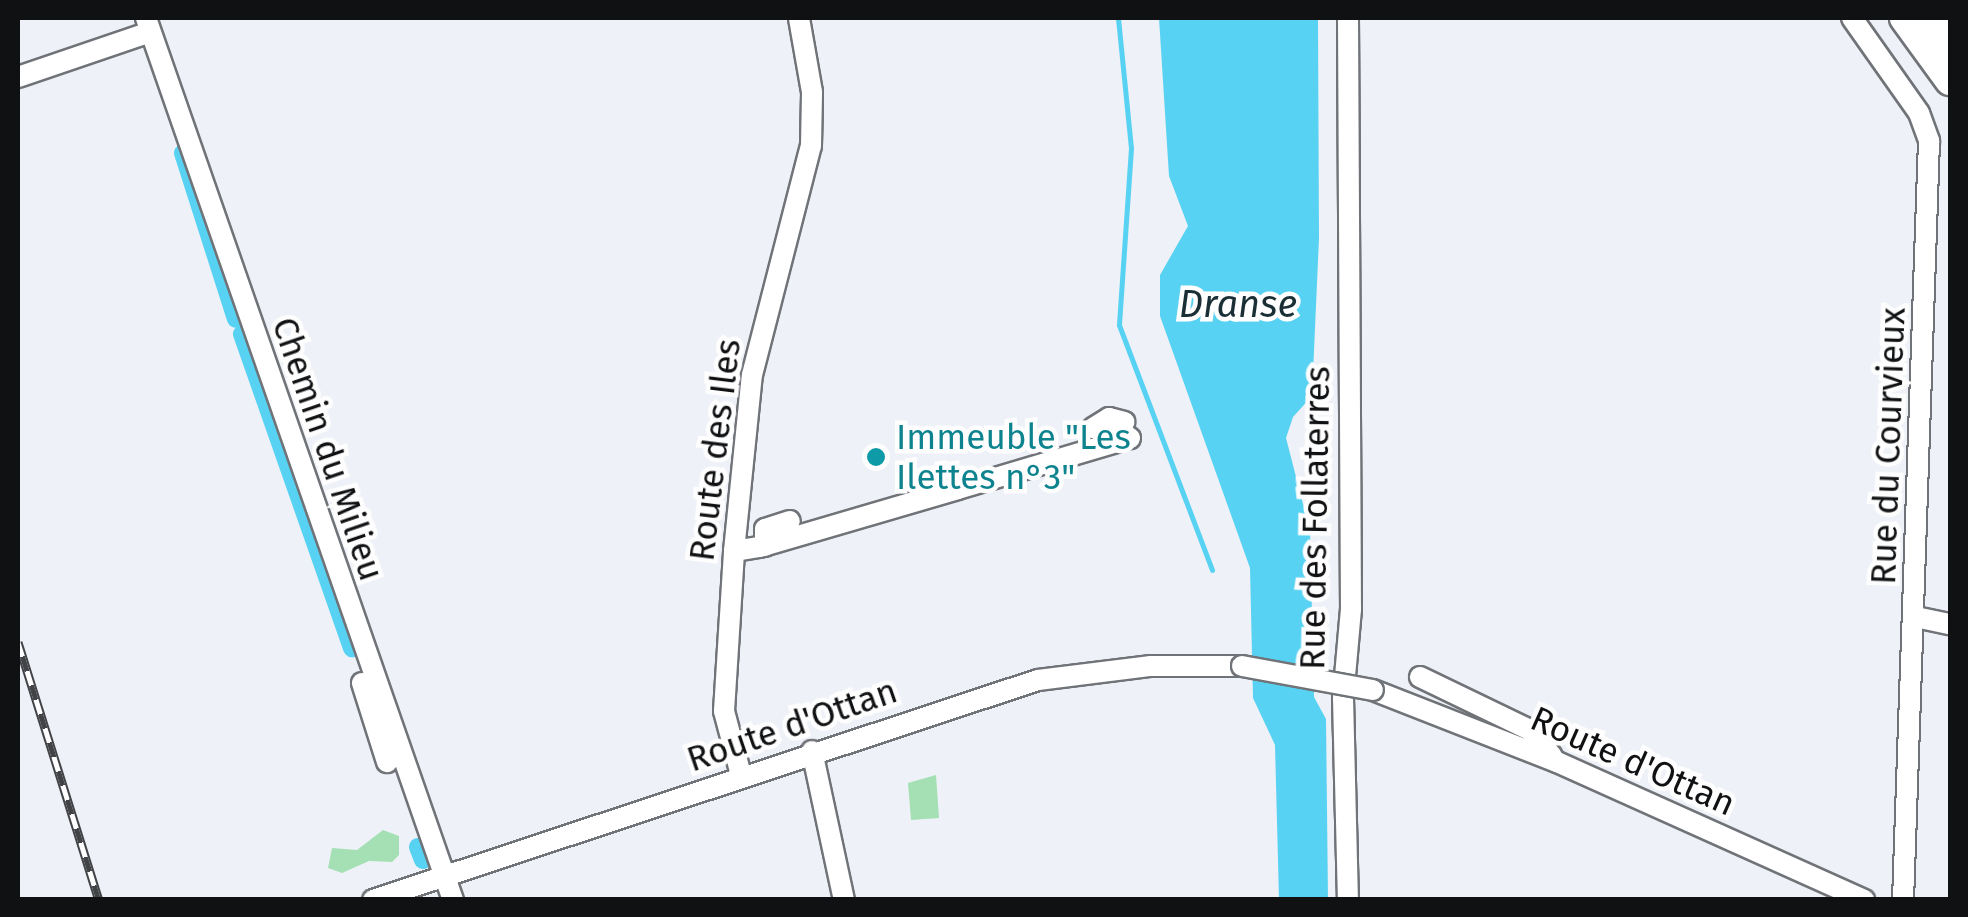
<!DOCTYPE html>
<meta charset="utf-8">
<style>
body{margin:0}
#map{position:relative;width:1968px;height:917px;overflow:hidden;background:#eef1f7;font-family:"Fira Sans",sans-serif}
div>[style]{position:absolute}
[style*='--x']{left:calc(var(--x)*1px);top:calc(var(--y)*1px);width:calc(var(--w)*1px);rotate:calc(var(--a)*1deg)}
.green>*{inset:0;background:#a4e0b4}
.water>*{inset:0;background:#57d2f2}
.stream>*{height:5px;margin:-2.5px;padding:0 2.5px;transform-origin:2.5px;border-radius:2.5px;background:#57d2f2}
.canal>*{height:18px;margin:-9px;padding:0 9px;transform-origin:9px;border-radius:9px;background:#57d2f2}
.roads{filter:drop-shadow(2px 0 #707378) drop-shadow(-2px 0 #707378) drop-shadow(0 2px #707378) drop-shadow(0 -2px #707378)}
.minor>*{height:20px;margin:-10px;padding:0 10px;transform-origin:10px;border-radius:10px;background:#fff}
.highway>*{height:30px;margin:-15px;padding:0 15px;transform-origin:15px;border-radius:15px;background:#fff}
.rail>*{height:9px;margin-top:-4.5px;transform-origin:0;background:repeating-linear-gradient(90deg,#fefefe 0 15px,#424346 0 30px);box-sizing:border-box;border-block:2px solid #424346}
.bridges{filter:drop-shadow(2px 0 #707378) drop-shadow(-2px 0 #707378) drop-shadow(0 2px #707378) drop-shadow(0 -2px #707378)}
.minor-bridge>*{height:20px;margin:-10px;padding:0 10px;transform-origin:10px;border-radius:10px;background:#fff}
.dots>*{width:28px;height:28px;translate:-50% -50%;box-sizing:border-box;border:5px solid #fefefe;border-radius:50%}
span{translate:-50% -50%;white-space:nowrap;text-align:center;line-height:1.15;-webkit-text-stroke:9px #fefefe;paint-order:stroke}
.culture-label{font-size:35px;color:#0d838f}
.left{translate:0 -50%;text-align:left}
.street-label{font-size:35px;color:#101113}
.water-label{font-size:38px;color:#1a2f35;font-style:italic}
.frame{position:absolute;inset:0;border:20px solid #101113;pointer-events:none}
</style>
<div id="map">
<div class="green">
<i style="clip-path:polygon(936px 775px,939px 818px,911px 820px,908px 783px)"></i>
<i style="clip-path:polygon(383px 830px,399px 836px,399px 855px,392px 862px,369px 861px,342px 873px,328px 868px,332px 848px,357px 850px)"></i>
</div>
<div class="water">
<i style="clip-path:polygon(1159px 18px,1318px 18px,1319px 238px,1312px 396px,1293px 417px,1286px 438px,1310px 531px,1314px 697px,1326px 719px,1328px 899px,1279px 899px,1275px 745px,1253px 698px,1250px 568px,1160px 316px,1160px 275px,1188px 226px,1169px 176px)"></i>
</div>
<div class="stream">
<i style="--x:1118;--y:18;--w:131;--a:84.3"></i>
<i style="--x:1131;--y:148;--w:177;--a:93.9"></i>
<i style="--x:1119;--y:325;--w:262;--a:69.2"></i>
</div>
<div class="canal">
<i style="--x:183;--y:153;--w:174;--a:72.3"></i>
<i style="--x:242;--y:334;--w:333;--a:70.7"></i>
<i style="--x:418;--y:847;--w:14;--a:69"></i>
</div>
<div class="roads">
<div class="minor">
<i style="--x:146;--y:18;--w:934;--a:70.81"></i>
<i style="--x:1348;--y:18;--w:591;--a:89.71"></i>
<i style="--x:1351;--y:609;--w:89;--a:95.1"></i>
<i style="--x:1343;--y:698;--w:202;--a:88.6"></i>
<i style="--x:1852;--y:18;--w:116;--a:54.8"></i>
<i style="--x:1919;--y:113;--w:30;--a:70"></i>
<i style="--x:1929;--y:141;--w:759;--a:91.96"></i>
<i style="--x:18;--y:77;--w:139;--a:-18.8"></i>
<i style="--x:1093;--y:428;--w:19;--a:-32"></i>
<i style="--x:1109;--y:418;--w:16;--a:14"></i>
<i style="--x:765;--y:546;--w:17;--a:-90"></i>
<i style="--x:765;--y:529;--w:26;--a:-18"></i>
<i style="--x:734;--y:551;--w:26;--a:-9"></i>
<i style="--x:760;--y:547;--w:206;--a:-16.3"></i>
<i style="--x:958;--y:489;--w:179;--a:-16.5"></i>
<i style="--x:1130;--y:438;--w:19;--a:-144"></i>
<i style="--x:1115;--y:427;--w:15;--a:94"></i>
<i style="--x:1916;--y:617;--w:35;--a:12"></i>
<i style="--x:1420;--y:677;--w:122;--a:25.7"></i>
<i style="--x:1530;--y:730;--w:34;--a:50"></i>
<i style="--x:362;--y:683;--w:83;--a:72.4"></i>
<i style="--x:1373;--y:690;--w:198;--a:21.4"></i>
<i style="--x:1557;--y:762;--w:337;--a:24.2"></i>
<i style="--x:812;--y:751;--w:152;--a:77.9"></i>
<i style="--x:741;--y:775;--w:66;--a:-104.9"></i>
<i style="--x:724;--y:711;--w:160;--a:-86.4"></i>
<i style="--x:734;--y:551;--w:177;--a:-84.2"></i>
<i style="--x:752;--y:375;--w:236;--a:-75.6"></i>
<i style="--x:811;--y:146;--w:54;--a:-88.9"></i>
<i style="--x:812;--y:92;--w:75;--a:-100"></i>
<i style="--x:373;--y:900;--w:700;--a:-18.31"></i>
<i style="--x:1038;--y:680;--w:114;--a:-7.1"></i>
<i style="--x:1151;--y:666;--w:91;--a:0"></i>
</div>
<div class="highway">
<i style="--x:1905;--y:18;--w:77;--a:54"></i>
<i style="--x:1933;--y:18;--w:29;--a:55"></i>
</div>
</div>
<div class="rail">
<i style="--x:18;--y:642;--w:270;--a:72.6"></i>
</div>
<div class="bridges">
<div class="minor-bridge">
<i style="--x:1242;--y:666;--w:133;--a:10.4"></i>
</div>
</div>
<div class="dots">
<i style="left:876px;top:457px;background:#0f9aa8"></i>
</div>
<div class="culture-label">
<span class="left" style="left:896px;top:457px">Immeuble "Les<br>Ilettes n°3"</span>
</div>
<div class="street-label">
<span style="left:1888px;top:446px;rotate:-88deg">Rue du Courvieux</span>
<span style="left:328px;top:449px;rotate:71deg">Chemin du Milieu</span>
<span style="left:715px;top:450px;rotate:-83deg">Route des Iles</span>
<span style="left:1315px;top:518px;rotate:-89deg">Rue des Follaterres</span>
<span style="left:792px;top:725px;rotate:-19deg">Route d'Ottan</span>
<span style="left:1633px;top:761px;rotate:24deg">Route d'Ottan</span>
</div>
<div class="water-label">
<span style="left:1238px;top:305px">Dranse</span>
</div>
<div class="frame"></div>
</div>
